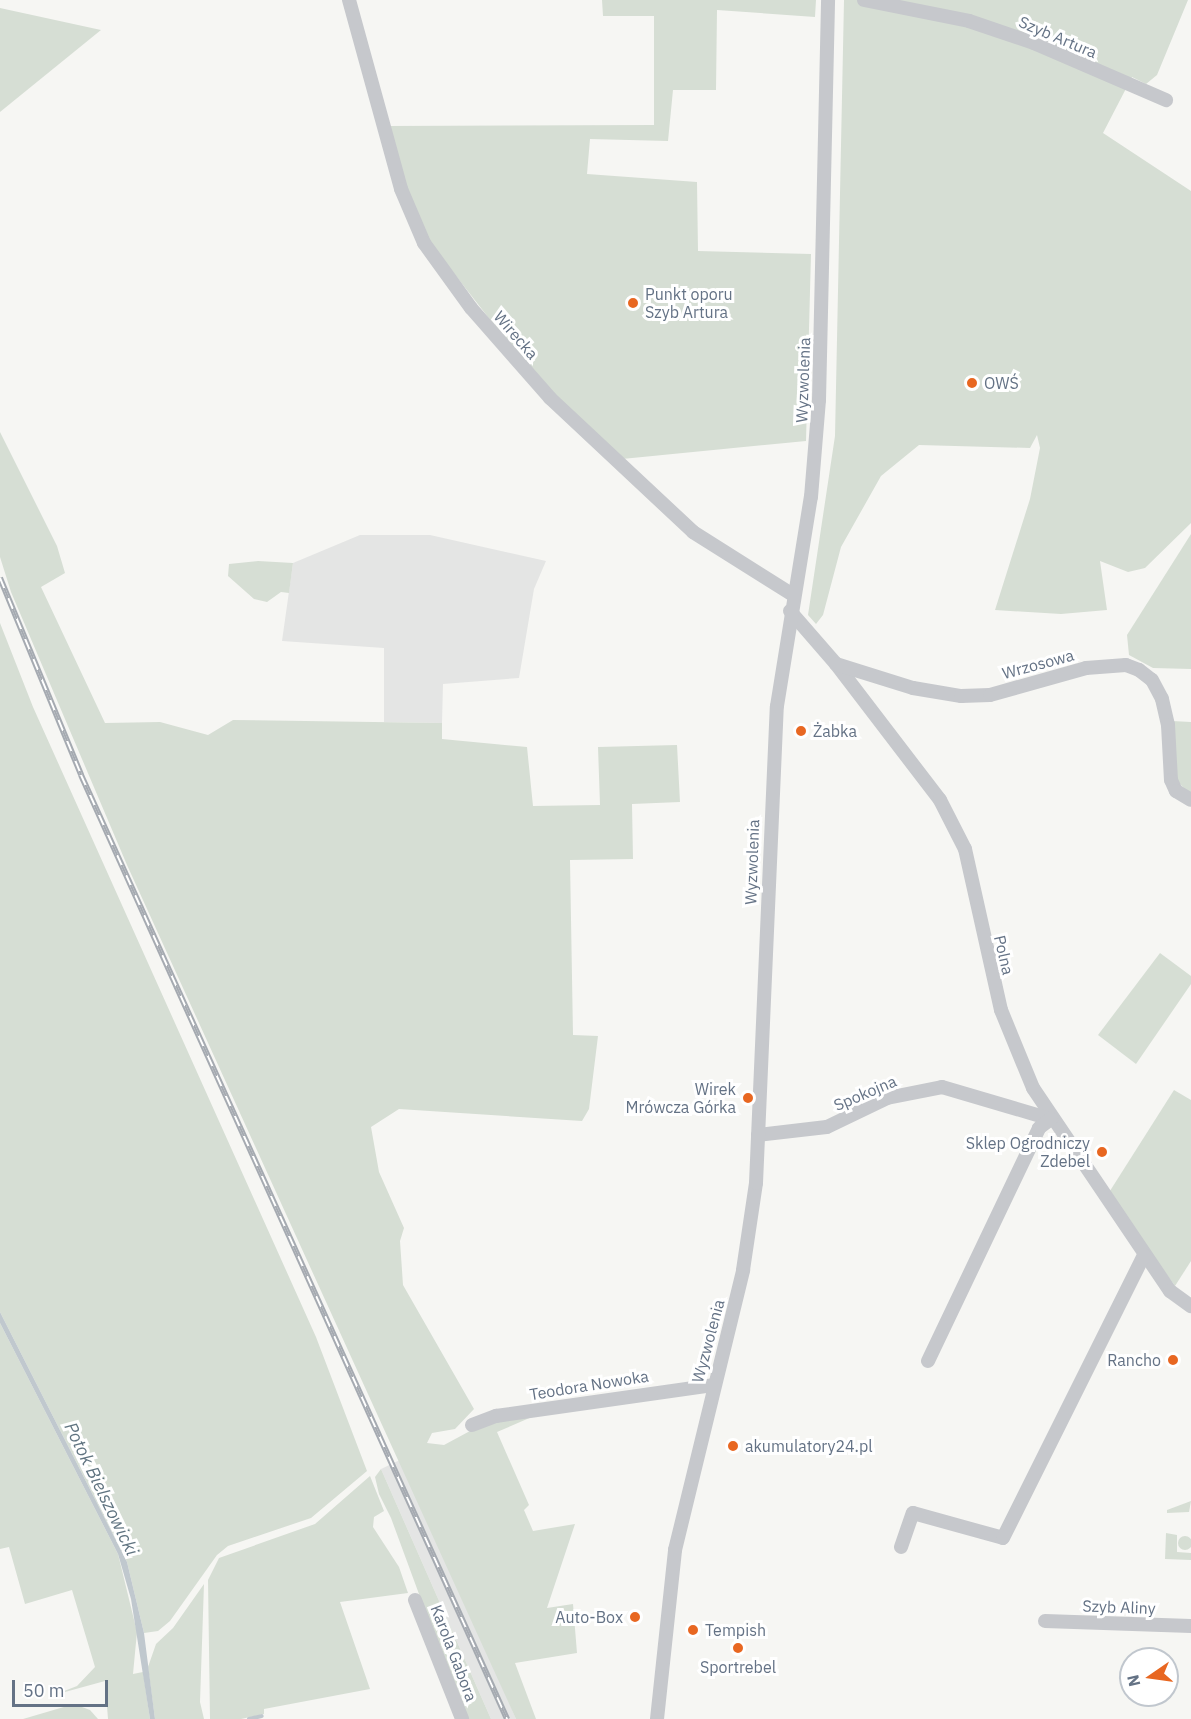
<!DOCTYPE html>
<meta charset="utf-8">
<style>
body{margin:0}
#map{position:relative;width:1191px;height:1719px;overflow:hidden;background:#f6f6f3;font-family:"IBM Plex Sans",sans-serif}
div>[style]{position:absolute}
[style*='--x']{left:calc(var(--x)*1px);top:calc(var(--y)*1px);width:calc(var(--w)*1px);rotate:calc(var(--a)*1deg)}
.built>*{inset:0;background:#e4e5e4}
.green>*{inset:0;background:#d6ded4}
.round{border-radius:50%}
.water>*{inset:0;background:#c0c8ce}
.stream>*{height:4px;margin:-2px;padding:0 2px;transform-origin:2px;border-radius:2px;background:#c0c8ce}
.minor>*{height:14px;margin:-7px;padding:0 7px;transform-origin:7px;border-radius:7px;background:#c6c8cc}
.rail>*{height:6px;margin-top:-3px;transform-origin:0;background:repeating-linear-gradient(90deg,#fff 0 11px,#a5aab1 0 22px);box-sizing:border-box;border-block:2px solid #a5aab1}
.dots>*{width:16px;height:16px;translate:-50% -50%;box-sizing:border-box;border:3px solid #fff;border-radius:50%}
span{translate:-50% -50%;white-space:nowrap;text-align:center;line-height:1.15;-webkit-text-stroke:6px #fff;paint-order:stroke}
.street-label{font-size:16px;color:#647285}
.poi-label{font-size:16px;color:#647285}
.left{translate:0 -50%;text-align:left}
.right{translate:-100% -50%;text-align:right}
.water-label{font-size:18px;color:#607481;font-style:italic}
.north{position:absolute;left:1119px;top:1647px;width:60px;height:60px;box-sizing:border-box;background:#fff;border:2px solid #c1c7ce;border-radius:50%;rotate:257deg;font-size:16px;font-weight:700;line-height:24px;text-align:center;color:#647285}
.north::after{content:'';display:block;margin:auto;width:21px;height:27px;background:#e86721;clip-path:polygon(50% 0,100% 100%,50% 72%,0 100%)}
.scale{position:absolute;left:12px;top:1680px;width:96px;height:27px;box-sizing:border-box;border:3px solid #647285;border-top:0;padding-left:8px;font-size:18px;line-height:21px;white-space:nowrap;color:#647285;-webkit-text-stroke:4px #fff;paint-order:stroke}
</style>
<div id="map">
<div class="built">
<i style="clip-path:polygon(360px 535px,430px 535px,546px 561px,534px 589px,519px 678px,443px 684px,442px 723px,384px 722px,384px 648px,282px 641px,293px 563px)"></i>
<i style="clip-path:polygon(400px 1460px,493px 1665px,516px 1719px,491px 1719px,381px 1469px)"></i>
</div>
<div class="green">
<i style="clip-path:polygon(602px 0,816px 0,815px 17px,717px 10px,716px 90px,673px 90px,668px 141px,590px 139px,587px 174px,697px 182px,698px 251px,811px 254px,806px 441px,622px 459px,568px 409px,495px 326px,428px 240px,400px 170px,388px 126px,654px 125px,654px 16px,603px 16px)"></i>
<i style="clip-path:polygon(844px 0,1188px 0,1157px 75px,1146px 84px,1132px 77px,1103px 133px,1191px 191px,1191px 523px,1145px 568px,1128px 572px,1100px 561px,1107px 610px,1061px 614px,995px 610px,1030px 499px,1040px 448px,1037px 435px,1030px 448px,919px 445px,881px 476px,841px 547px,823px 615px,816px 624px,808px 615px,835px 436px)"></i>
<i style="clip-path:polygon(0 8px,101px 30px,0 112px)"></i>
<i style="clip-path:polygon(0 432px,57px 546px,65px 573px,41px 587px,105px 723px,160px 722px,208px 735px,233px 720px,442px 723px,442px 739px,527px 747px,533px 806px,600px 805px,598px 747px,677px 745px,680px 802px,632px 804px,633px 859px,570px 860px,573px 1035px,598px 1036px,589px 1109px,582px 1121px,399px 1109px,371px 1127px,379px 1172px,404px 1228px,400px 1241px,403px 1285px,474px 1409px,455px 1429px,432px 1433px,427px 1443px,444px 1445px,483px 1424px,541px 1413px,497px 1432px,529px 1505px,524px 1510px,533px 1531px,575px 1524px,547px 1608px,573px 1604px,577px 1653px,515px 1663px,536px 1719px,516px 1719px,127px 865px,11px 592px,0 557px)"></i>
<i style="clip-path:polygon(1191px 534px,1191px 669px,1153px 668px,1129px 655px,1127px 635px)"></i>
<i style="clip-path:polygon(258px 561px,293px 563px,289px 593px,281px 592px,267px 602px,254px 599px,228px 576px,229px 564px)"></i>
<i style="clip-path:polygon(0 623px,33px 707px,316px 1337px,367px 1471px,311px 1518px,228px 1546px,217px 1555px,170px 1621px,158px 1631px,144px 1633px,127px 1562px,0 1312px)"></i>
<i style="clip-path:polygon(1172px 721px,1191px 722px,1191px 797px,1176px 779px)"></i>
<i style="clip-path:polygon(1160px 953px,1191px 976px,1191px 984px,1136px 1064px,1098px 1035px)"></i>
<i style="clip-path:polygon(1174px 1090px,1191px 1100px,1191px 1261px,1175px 1286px,1108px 1194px)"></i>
<i style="clip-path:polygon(0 1323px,118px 1554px,137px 1632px,133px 1674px,143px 1672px,150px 1719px,108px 1719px,105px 1681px,54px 1695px,77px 1686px,95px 1667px,72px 1590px,25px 1604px,9px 1547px,0 1549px)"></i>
<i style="clip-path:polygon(381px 1469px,491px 1719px,465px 1719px,391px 1518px,379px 1494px,375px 1477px)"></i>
<i style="clip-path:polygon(370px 1476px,384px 1511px,374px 1517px,373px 1527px,399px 1567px,408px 1593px,340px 1602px,370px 1689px,264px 1709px,264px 1714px,241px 1719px,210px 1719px,208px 1580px,219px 1558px,315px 1524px)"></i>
<i style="clip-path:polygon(1191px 1501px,1189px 1512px,1167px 1513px,1167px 1510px)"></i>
<i style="clip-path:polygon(1166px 1533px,1177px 1535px,1177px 1552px,1191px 1553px,1191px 1560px,1165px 1559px)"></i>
<i class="round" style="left:1178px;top:1536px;width:14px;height:14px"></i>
<i style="clip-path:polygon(204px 1584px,200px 1702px,204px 1719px,155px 1719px,148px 1667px,156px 1644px,173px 1628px)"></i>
<i style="clip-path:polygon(74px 1704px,90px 1710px,98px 1719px,23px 1719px)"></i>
</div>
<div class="water">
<i style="clip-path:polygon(0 1312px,127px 1562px,144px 1633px,155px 1719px,150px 1719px,131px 1599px,118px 1554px,0 1323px)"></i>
</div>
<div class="stream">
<i style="--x:249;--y:1719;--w:13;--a:-13"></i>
</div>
<div class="minor">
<i style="--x:349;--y:0;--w:196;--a:74.6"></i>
<i style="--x:401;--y:189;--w:59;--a:66.9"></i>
<i style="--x:424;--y:243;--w:80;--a:54.1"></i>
<i style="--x:471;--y:308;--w:120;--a:48.7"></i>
<i style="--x:550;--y:398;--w:196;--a:43.1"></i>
<i style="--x:693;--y:532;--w:118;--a:32.2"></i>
<i style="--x:864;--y:0;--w:107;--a:11.3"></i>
<i style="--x:969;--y:21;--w:69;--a:18.7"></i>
<i style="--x:1034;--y:43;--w:144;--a:23.4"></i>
<i style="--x:790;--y:611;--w:70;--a:49"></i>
<i style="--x:836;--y:664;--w:171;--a:52.6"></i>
<i style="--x:940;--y:800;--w:55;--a:63"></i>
<i style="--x:965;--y:849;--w:165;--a:77.4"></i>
<i style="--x:1001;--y:1010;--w:84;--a:67.7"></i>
<i style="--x:1033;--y:1088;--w:245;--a:56"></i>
<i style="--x:1170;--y:1291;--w:26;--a:36"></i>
<i style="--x:836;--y:664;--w:81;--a:17.3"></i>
<i style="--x:913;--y:688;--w:49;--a:9.5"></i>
<i style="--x:961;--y:696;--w:29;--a:-2"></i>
<i style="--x:990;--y:695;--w:100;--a:-15.7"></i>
<i style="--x:1086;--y:668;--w:40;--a:-4.3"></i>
<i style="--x:1126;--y:665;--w:14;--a:21"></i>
<i style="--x:1139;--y:670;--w:16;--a:38"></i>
<i style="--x:1152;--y:680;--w:21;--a:62"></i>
<i style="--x:1162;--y:699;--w:27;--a:77"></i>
<i style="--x:1168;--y:725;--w:55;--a:86.9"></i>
<i style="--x:1171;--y:780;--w:12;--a:66"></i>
<i style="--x:1176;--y:791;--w:17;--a:31"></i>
<i style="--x:758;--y:1135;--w:69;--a:-6.6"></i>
<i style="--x:827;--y:1127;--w:67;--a:-25.8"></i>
<i style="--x:887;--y:1098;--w:56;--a:-11.3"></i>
<i style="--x:942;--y:1087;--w:114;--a:16.4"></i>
<i style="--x:928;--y:1361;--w:258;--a:-64.5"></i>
<i style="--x:1039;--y:1128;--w:15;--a:-37"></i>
<i style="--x:472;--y:1425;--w:26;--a:-21"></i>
<i style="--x:496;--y:1416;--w:219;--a:-8.1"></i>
<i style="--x:901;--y:1547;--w:36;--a:-71"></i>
<i style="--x:913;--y:1513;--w:93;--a:15.5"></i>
<i style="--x:1003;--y:1538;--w:316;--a:-63.5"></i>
<i style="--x:415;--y:1600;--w:128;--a:68.4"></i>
<i style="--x:1045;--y:1621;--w:146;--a:2"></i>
<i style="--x:657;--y:1719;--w:170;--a:-83.9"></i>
<i style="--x:675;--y:1550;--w:288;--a:-76.3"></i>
<i style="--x:743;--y:1270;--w:88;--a:-81.5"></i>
<i style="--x:756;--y:1183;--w:477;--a:-87.5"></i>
<i style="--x:777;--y:706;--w:212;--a:-80.8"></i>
<i style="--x:811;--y:497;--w:97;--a:-85.3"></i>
<i style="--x:819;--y:400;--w:400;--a:-88.7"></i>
</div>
<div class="rail">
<i style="--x:0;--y:578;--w:213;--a:67.6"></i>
<i style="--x:81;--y:775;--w:1036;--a:65.71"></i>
</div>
<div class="dots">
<i style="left:633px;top:303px;background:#e86721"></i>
<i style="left:972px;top:383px;background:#e86721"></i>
<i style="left:801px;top:731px;background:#e86721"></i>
<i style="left:748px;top:1098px;background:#e86721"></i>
<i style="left:1102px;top:1152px;background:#e86721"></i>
<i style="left:1173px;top:1360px;background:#e86721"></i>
<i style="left:733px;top:1446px;background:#e86721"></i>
<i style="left:635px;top:1617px;background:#e86721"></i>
<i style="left:693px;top:1630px;background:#e86721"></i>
<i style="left:738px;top:1648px;background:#e86721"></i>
</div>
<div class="street-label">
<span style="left:1058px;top:37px;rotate:23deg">Szyb Artura</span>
<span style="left:516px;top:335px;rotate:49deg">Wirecka</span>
<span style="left:803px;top:380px;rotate:-88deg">Wyzwolenia</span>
<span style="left:1038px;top:664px;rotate:-15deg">Wrzosowa</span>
<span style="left:752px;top:862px;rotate:-88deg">Wyzwolenia</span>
<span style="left:1004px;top:955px;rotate:77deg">Polna</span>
<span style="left:865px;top:1093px;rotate:-23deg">Spokojna</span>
<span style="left:708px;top:1341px;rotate:-75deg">Wyzwolenia</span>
<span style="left:589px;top:1385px;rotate:-9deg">Teodora Nowoka</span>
<span style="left:1119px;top:1607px;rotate:2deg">Szyb Aliny</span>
<span style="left:454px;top:1653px;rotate:69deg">Karola Gabora</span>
</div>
<div class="poi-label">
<span class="left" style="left:645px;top:303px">Punkt oporu<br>Szyb Artura</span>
<span class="left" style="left:984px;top:383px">OWŚ</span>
<span class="left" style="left:813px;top:731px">Żabka</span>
<span class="right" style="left:736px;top:1098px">Wirek<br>Mrówcza Górka</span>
<span class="right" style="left:1090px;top:1152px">Sklep Ogrodniczy<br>Zdebel</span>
<span class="right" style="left:1161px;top:1360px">Rancho</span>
<span class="left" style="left:745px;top:1446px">akumulatory24.pl</span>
<span class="right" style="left:623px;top:1617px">Auto-Box</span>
<span class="left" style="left:705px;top:1630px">Tempish</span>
<span style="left:738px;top:1667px">Sportrebel</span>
</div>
<div class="water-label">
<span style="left:101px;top:1489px;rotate:64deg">Potok Bielszowicki</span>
</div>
<div class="north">N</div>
<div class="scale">50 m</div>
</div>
